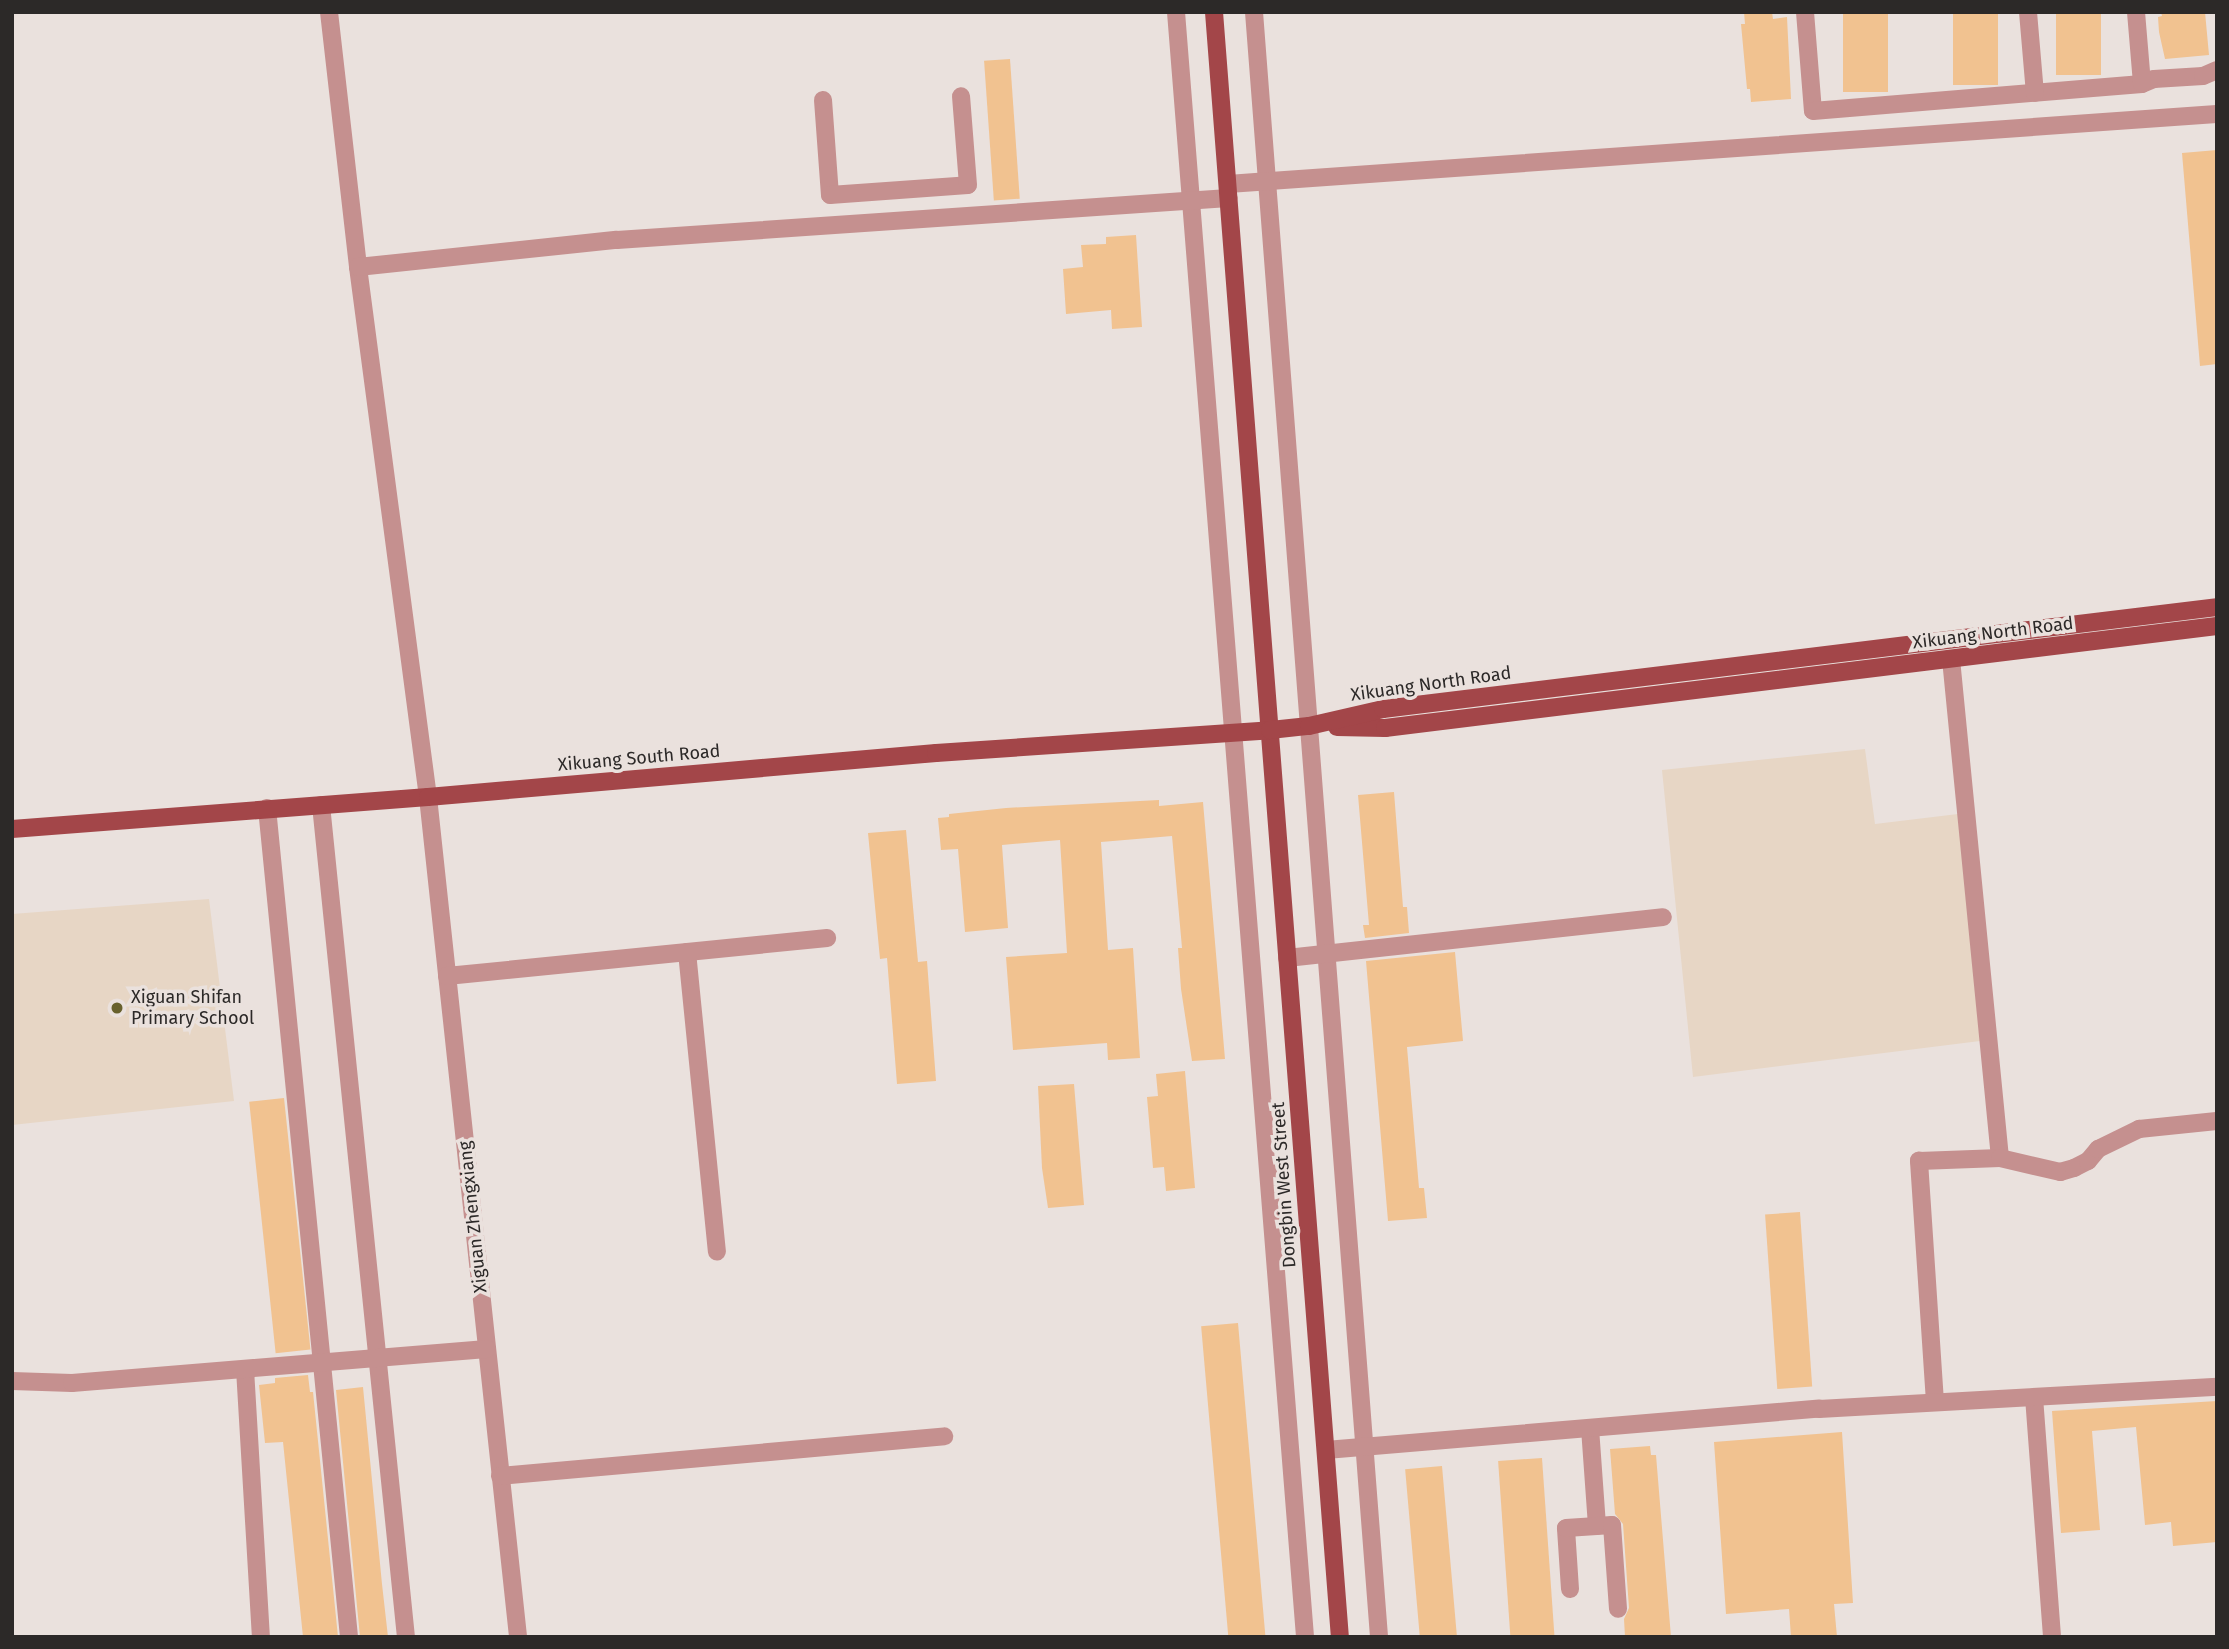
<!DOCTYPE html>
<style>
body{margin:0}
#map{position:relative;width:2229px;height:1649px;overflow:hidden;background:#eae1dd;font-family:"Fira Sans",sans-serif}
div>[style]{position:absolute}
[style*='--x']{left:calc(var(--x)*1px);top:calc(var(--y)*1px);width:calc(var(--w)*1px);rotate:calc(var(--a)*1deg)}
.education>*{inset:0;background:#e7d6c5}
.building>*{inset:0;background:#f1c290;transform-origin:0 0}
.minor>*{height:18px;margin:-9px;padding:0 9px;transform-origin:9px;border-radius:9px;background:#c5908f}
.major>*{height:18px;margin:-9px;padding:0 9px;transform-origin:9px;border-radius:9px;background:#a34649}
.dots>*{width:19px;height:19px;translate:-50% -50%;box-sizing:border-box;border:4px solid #eae1dd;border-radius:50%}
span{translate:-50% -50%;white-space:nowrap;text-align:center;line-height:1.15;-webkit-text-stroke:7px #eae1dd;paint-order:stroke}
.street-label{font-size:18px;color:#2c2928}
.poi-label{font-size:18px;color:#2c2928}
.left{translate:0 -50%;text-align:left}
.frame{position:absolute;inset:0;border:14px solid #2c2928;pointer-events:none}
</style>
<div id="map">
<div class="education">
<i style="clip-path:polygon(1865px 749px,1875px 824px,1958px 814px,1980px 1041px,1693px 1077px,1662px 770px)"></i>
<i style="clip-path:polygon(209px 899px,234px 1101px,12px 1125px,12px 914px)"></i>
</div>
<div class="building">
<i style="clip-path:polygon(1744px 12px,1772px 12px,1773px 19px,1787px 17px,1791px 99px,1751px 102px,1750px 89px,1747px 89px,1741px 24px,1745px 24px)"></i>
<i style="left:1843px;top:12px;width:45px;height:80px"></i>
<i style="left:1953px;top:12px;width:45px;height:73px"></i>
<i style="left:2056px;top:12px;width:45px;height:63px"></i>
<i style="clip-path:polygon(2161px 12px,2205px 12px,2209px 55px,2165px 59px,2159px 32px,2158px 17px,2162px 16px)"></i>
<i style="left:1010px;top:59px;width:140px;height:26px;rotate:86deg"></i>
<i style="clip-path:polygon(2217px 150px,2217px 364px,2200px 366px,2182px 153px)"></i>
<i style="clip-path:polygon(1136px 235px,1142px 327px,1112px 329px,1111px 310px,1066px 314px,1063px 269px,1083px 267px,1081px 245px,1106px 244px,1106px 237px)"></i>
<i style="clip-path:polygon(1394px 792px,1403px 907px,1407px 907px,1409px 933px,1365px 938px,1363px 925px,1369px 925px,1358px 795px)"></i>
<i style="clip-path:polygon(1159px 800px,1159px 806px,1203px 802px,1225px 1059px,1192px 1061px,1181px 989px,1178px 948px,1182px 948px,1172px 836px,1101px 842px,1108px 950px,1133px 948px,1140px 1058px,1108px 1060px,1107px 1043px,1013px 1050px,1006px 957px,1067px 953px,1060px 840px,1002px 845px,1008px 928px,965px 932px,958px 849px,941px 850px,938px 818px,949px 817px,949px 814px,1006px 808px)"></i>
<i style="clip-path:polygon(906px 830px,918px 962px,927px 961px,936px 1081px,897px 1084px,887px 958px,880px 959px,868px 833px)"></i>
<i style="clip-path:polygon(1455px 952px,1463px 1041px,1407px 1047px,1419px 1188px,1424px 1188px,1427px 1218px,1388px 1221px,1366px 961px)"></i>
<i style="clip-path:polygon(1185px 1071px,1195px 1188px,1166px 1191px,1164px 1167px,1153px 1168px,1147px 1097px,1158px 1096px,1156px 1074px)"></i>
<i style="clip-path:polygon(1074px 1084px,1084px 1205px,1048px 1208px,1042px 1168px,1038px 1086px)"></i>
<i style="left:284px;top:1098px;width:253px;height:35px;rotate:84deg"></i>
<i style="left:1800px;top:1212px;width:175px;height:35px;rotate:86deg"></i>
<i style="left:1238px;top:1323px;width:315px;height:37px;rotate:85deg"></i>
<i style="clip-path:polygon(308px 1375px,310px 1392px,313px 1392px,338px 1637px,303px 1637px,283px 1442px,265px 1443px,259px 1385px,275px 1383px,275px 1378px)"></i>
<i style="clip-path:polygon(363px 1387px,382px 1584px,388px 1637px,360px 1637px,336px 1390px)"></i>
<i style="clip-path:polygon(2217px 1401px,2217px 1542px,2173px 1546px,2171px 1522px,2145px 1525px,2136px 1427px,2092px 1431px,2100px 1530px,2061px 1533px,2052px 1411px)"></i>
<i style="clip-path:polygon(1842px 1432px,1853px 1603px,1834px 1604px,1837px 1637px,1791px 1637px,1789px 1609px,1726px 1614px,1714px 1442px)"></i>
<i style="clip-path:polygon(1650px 1446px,1651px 1455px,1656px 1455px,1671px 1637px,1625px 1637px,1624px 1619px,1629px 1608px,1623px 1524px,1615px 1514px,1610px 1449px)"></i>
<i style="left:1542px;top:1458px;width:180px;height:44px;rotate:86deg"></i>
<i style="left:1442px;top:1466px;width:172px;height:37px;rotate:85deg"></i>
</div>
<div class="minor">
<i style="--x:329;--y:12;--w:257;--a:83.5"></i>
<i style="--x:358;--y:267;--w:535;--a:82.48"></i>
<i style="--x:428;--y:797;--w:845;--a:83.88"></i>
<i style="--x:1176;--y:12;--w:1630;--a:85.46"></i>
<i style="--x:1254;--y:12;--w:1630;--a:85.6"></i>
<i style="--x:1805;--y:12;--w:99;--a:85.4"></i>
<i style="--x:1813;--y:111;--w:330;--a:-4.7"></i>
<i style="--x:2142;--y:84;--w:13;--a:-23"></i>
<i style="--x:2154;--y:79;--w:49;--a:-3.5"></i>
<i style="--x:2203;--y:76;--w:15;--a:-23"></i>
<i style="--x:2028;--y:12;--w:81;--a:85.1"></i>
<i style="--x:2136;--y:12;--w:72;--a:85.2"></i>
<i style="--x:823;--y:100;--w:95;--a:85.8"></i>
<i style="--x:830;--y:195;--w:138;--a:-4.1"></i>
<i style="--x:968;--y:185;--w:89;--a:-94.5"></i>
<i style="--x:1228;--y:184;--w:991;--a:-4.05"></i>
<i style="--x:358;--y:267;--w:260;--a:-6"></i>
<i style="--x:617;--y:240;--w:613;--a:-3.93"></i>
<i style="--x:1951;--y:659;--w:501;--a:84.39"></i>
<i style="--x:321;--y:805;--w:836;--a:84.17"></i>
<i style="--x:267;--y:808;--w:833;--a:84.35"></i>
<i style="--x:687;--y:952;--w:301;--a:84.3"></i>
<i style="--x:1287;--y:958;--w:378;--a:-6.2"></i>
<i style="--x:447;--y:976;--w:382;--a:-5.7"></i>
<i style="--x:245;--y:1369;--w:268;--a:86.6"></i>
<i style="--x:12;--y:1381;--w:60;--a:1.9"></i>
<i style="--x:72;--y:1383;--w:416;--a:-4.7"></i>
<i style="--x:2034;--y:1397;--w:241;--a:85.7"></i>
<i style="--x:1935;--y:1402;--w:242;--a:-93.8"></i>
<i style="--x:1919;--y:1161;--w:81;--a:-2.1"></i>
<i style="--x:2000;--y:1158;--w:62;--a:13.1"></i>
<i style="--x:2060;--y:1172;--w:15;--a:-16"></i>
<i style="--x:2074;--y:1168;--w:16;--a:-27"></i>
<i style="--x:2088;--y:1161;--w:16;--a:-50"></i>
<i style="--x:2098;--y:1149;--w:46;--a:-26"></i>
<i style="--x:2139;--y:1129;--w:78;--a:-5.9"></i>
<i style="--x:1590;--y:1428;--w:98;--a:85.9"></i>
<i style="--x:1326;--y:1450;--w:495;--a:-4.8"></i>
<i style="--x:1819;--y:1409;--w:399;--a:-3.2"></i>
<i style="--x:500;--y:1476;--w:446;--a:-5.1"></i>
<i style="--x:1570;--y:1589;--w:61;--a:-93.8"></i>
<i style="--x:1566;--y:1528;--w:46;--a:-3.7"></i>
<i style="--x:1612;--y:1525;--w:84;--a:85.9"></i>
</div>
<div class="major">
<i style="--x:1214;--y:12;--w:1630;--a:85.57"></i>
<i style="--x:1337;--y:727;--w:48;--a:1.2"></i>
<i style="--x:1385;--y:728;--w:838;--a:-6.99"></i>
<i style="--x:12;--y:829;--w:417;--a:-4.4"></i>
<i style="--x:428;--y:797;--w:510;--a:-4.95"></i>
<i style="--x:936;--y:753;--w:335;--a:-3.9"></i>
<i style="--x:1270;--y:730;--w:39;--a:-6"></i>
<i style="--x:1309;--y:726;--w:76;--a:-12.9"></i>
<i style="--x:1383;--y:709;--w:840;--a:-6.97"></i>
</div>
<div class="dots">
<i style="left:117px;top:1008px;background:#68612d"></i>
</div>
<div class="street-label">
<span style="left:1993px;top:633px;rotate:-7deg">Xikuang North Road</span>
<span style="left:1431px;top:684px;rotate:-8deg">Xikuang North Road</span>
<span style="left:639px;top:758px;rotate:-5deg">Xikuang South Road</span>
<span style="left:1284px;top:1185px;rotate:-94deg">Dongbin West Street</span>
<span style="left:473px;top:1217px;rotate:-96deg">Xiguan Zhengxiang</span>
</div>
<div class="poi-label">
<span class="left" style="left:131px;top:1008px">Xiguan Shifan<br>Primary School</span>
</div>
<div class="frame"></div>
</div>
